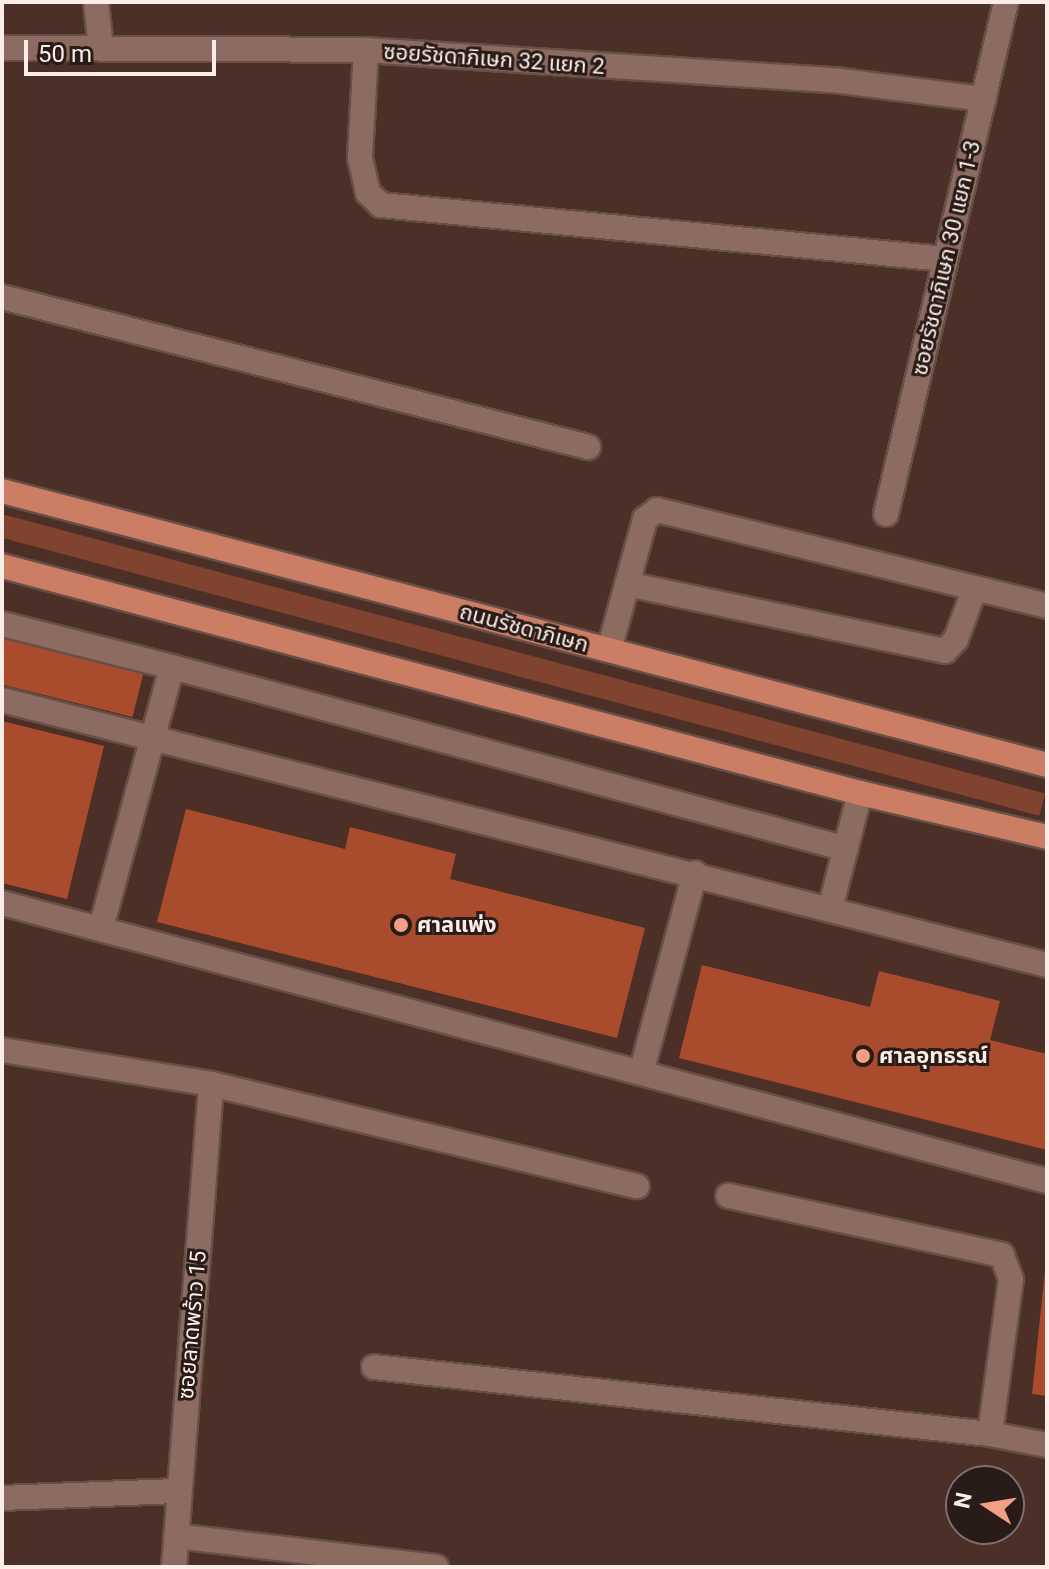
<!DOCTYPE html>
<meta charset="utf-8">
<style>
body{margin:0}
#map{position:relative;width:1049px;height:1569px;overflow:hidden;background:#4c2f26;font-family:Roboto,"Noto Sans Thai",sans-serif}
div>[style]{position:absolute}
[style*='--x']{left:calc(var(--x)*1px);top:calc(var(--y)*1px);width:calc(var(--w)*1px);rotate:calc(var(--a)*1deg)}
.green>*{inset:0;background:#80432f;transform-origin:0 0}
.building>*{inset:0;background:#a84c2d;transform-origin:0 0}
.roads{filter:drop-shadow(2px 0 #664f47) drop-shadow(-2px 0 #664f47) drop-shadow(0 2px #664f47) drop-shadow(0 -2px #664f47)}
.minor>*{height:24px;margin:-12px;padding:0 12px;transform-origin:12px;border-radius:12px;background:#8c6b60}
.major>*{height:24px;margin:-12px;padding:0 12px;transform-origin:12px;border-radius:12px;background:#cc7e64}
.dots>*{width:22px;height:22px;translate:-50% -50%;box-sizing:border-box;border:4px solid #291b17;border-radius:50%}
span{translate:-50% -50%;white-space:nowrap;text-align:center;line-height:1.15;-webkit-text-stroke:6px #291b17;paint-order:stroke}
.street-label{font-size:22px;color:#fcede8}
.poi-label{font-size:22px;color:#fcede8;font-weight:700}
.left{translate:0 -50%;text-align:left}
.frame{position:absolute;inset:0;border:4px solid #fcede8;pointer-events:none}
.north{position:absolute;left:945px;top:1465px;width:80px;height:80px;box-sizing:border-box;background:#291b17;border:2px solid #7d6f6b;border-radius:50%;rotate:282deg;font-size:22px;font-weight:700;line-height:32px;text-align:center;color:#fcede8}
.north::after{content:'';display:block;margin:auto;width:28px;height:36px;background:#f39f83;clip-path:polygon(50% 0,100% 100%,50% 72%,0 100%)}
.scale{position:absolute;left:24px;top:40px;width:192px;height:36px;box-sizing:border-box;border:4px solid #fcede8;border-top:0;padding-left:10px;font-size:24px;line-height:28px;white-space:nowrap;color:#fcede8;-webkit-text-stroke:6px #291b17;paint-order:stroke}
</style>
<div id="map">
<div class="green">
<i style="left:2px;top:514px;width:1080px;height:23px;rotate:15deg"></i>
</div>
<div class="building">
<i style="left:2px;top:637px;width:146px;height:46px;rotate:14deg"></i>
<i style="clip-path:polygon(2px 721px,104px 746px,67px 899px,2px 883px)"></i>
<i style="clip-path:polygon(186px 809px,345px 849px,350px 827px,456px 854px,450px 879px,645px 928px,617px 1038px,157px 922px)"></i>
<i style="clip-path:polygon(702px 965px,870px 1007px,879px 971px,1000px 1001px,990px 1040px,1047px 1054px,1047px 1150px,679px 1058px)"></i>
<i style="clip-path:polygon(1045px 1271px,1047px 1272px,1047px 1396px,1032px 1394px)"></i>
</div>
<div class="roads">
<div class="minor">
<i style="--x:96;--y:2;--w:47;--a:83.9"></i>
<i style="--x:2;--y:48;--w:364;--a:0.3"></i>
<i style="--x:366;--y:50;--w:476;--a:3.7"></i>
<i style="--x:841;--y:81;--w:144;--a:7.2"></i>
<i style="--x:366;--y:50;--w:108;--a:93.2"></i>
<i style="--x:360;--y:158;--w:36;--a:77"></i>
<i style="--x:368;--y:193;--w:18;--a:43"></i>
<i style="--x:381;--y:205;--w:567;--a:5.47"></i>
<i style="--x:2;--y:297;--w:605;--a:14.36"></i>
<i style="--x:886;--y:514;--w:526;--a:-76.81"></i>
<i style="--x:627;--y:584;--w:325;--a:11.9"></i>
<i style="--x:945;--y:651;--w:16;--a:-47"></i>
<i style="--x:956;--y:639;--w:54;--a:-69.6"></i>
<i style="--x:2;--y:624;--w:175;--a:14.2"></i>
<i style="--x:609;--y:650;--w:136;--a:-74.6"></i>
<i style="--x:645;--y:519;--w:15;--a:-37"></i>
<i style="--x:657;--y:510;--w:402;--a:13.8"></i>
<i style="--x:2;--y:700;--w:1078;--a:14.23"></i>
<i style="--x:2;--y:903;--w:1081;--a:14.9"></i>
<i style="--x:830;--y:909;--w:120;--a:-75.5"></i>
<i style="--x:101;--y:928;--w:270;--a:-74.8"></i>
<i style="--x:172;--y:667;--w:698;--a:15.11"></i>
<i style="--x:2;--y:1050;--w:212;--a:9.2"></i>
<i style="--x:211;--y:1084;--w:438;--a:13.5"></i>
<i style="--x:641;--y:1073;--w:207;--a:-74.9"></i>
<i style="--x:374;--y:1367;--w:620;--a:6.21"></i>
<i style="--x:990;--y:1434;--w:156;--a:-82.3"></i>
<i style="--x:1011;--y:1279;--w:26;--a:-111"></i>
<i style="--x:1002;--y:1255;--w:280;--a:-167.8"></i>
<i style="--x:990;--y:1434;--w:58;--a:10.9"></i>
<i style="--x:2;--y:1498;--w:176;--a:-2.3"></i>
<i style="--x:176;--y:1536;--w:262;--a:6.8"></i>
<i style="--x:174;--y:1567;--w:484;--a:-85.6"></i>
</div>
<div class="major">
<i style="--x:2;--y:491;--w:1080;--a:14.69"></i>
<i style="--x:2;--y:566;--w:888;--a:14.82"></i>
<i style="--x:860;--y:793;--w:192;--a:13.2"></i>
</div>
</div>
<div class="dots">
<i style="left:401px;top:925px;background:#f39f83"></i>
<i style="left:863px;top:1056px;background:#f39f83"></i>
</div>
<div class="street-label">
<span style="left:494px;top:59px;rotate:4deg">ซอยรัชดาภิเษก 32 แยก 2</span>
<span style="left:946px;top:258px;rotate:-77deg">ซอยรัชดาภิเษก 30 แยก 1-3</span>
<span style="left:524px;top:628px;rotate:15deg">ถนนรัชดาภิเษก</span>
<span style="left:192px;top:1325px;rotate:-85deg">ซอยลาดพร้าว 15</span>
</div>
<div class="poi-label">
<span class="left" style="left:417px;top:925px">ศาลแพ่ง</span>
<span class="left" style="left:879px;top:1056px">ศาลอุทธรณ์</span>
</div>
<div class="frame"></div>
<div class="north">N</div>
<div class="scale">50 m</div>
</div>
